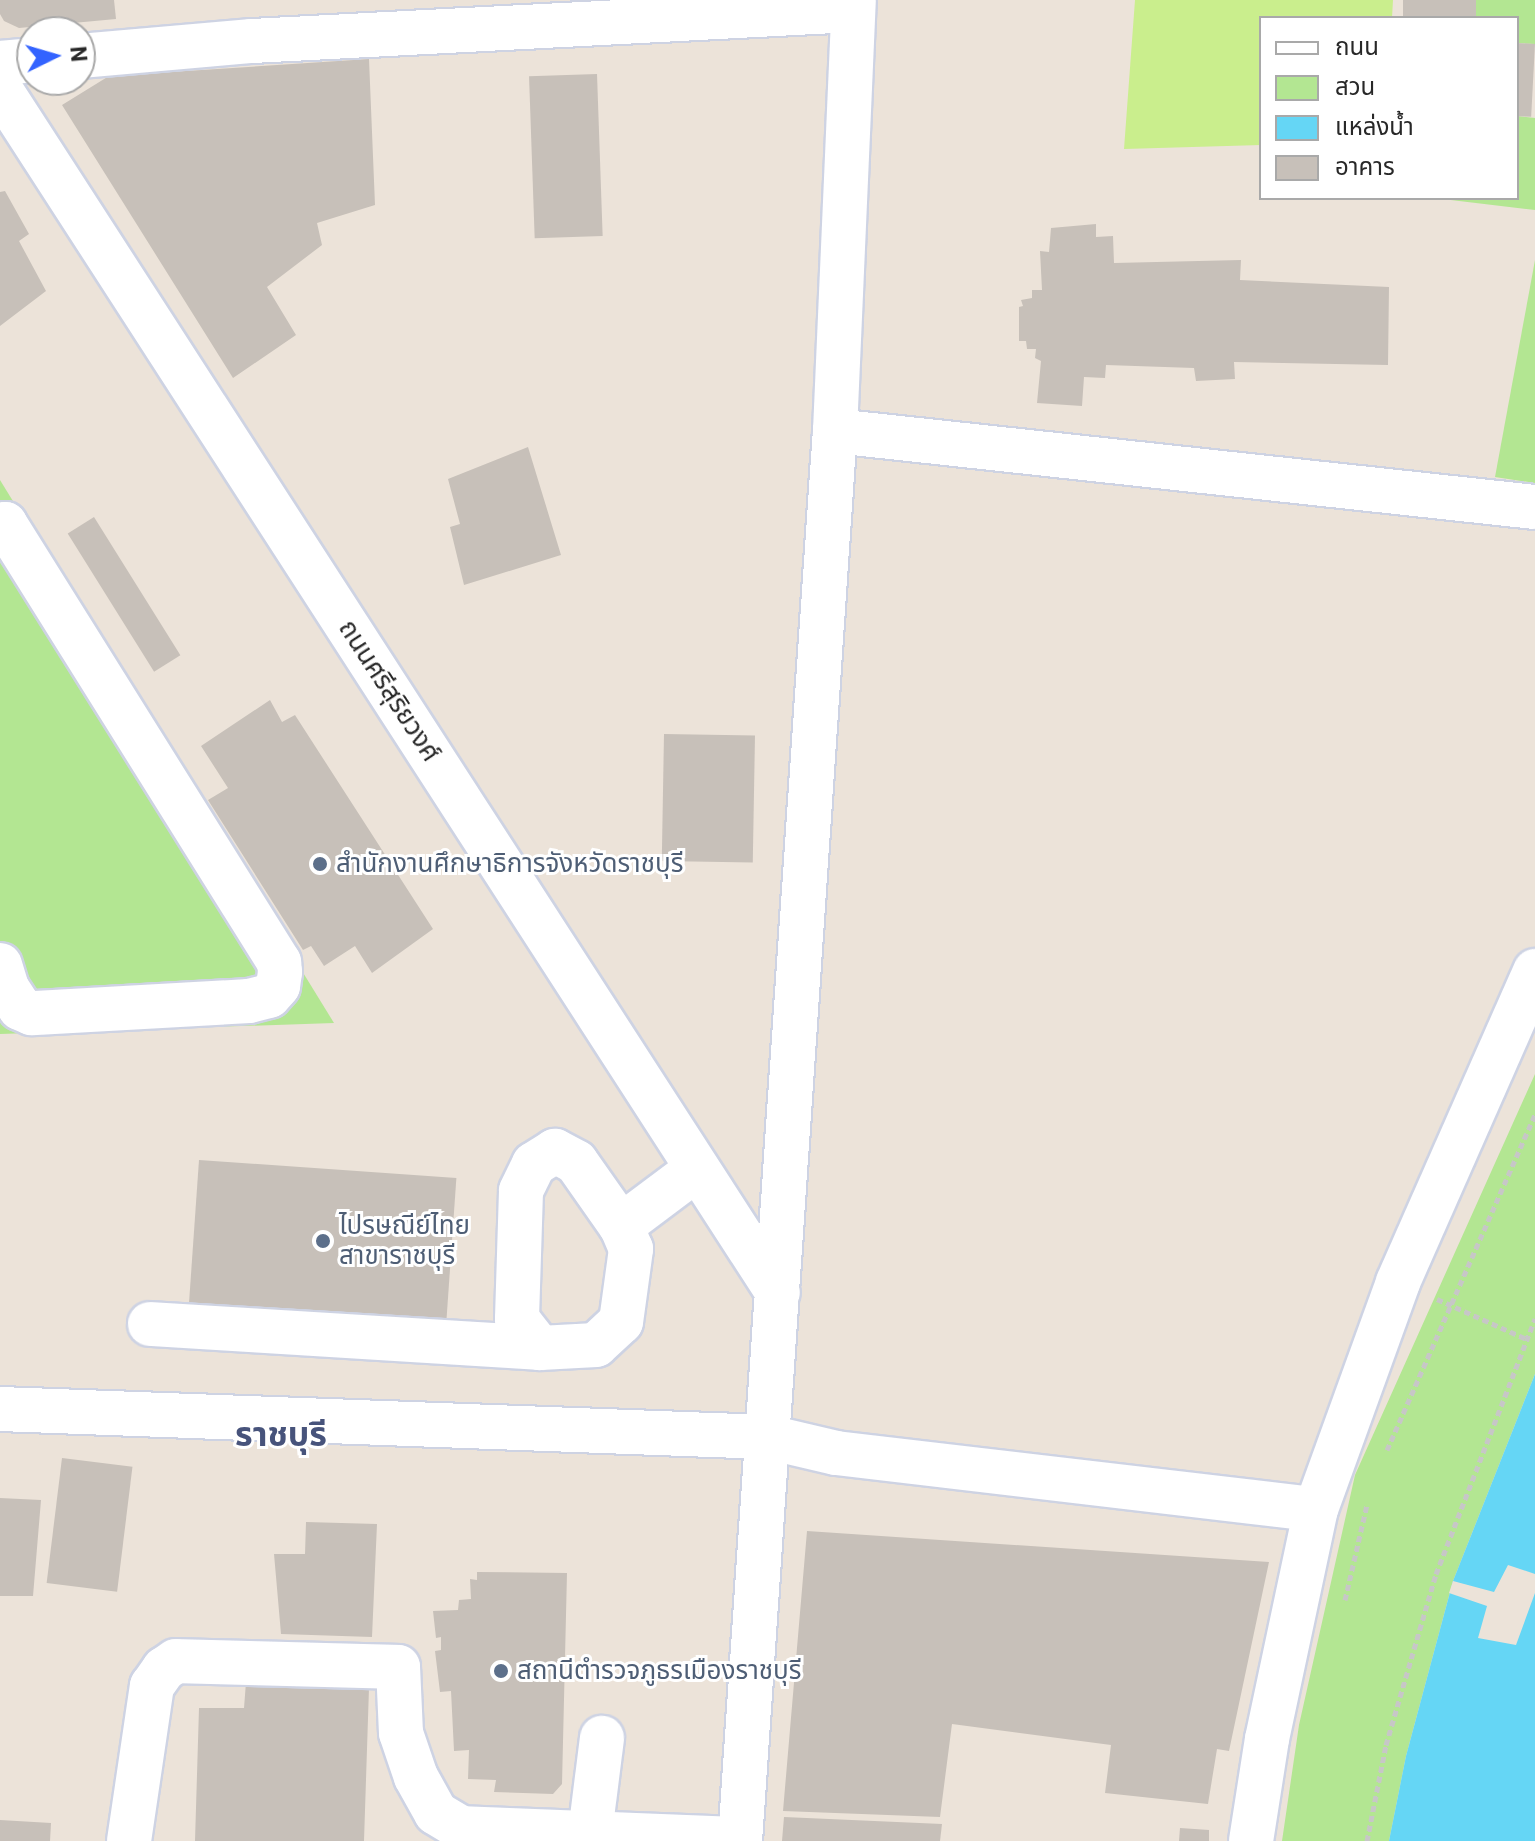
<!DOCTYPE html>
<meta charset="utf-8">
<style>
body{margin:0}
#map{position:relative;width:1535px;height:1841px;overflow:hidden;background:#ece3d9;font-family:Roboto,"Noto Sans Thai",sans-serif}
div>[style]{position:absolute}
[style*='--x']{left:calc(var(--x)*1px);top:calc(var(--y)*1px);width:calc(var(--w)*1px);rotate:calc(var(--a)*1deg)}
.green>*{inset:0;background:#b3e692}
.pitch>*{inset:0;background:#caee8d}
.water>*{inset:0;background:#65d6f5}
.pier>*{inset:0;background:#ece3d9}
.building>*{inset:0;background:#c7c0b9;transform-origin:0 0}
.path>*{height:5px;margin-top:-2.5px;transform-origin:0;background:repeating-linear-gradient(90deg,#c7c7c7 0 6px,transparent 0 10px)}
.roads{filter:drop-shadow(2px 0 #ced3e3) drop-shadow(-2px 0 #ced3e3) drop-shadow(0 2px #ced3e3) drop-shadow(0 -2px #ced3e3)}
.minor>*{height:44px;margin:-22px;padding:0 22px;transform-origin:22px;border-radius:22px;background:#fff}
.dots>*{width:22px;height:22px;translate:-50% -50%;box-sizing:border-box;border:4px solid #fff;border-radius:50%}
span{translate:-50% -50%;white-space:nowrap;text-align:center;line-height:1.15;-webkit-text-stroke:6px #fff;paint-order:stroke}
.street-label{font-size:26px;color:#282828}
.service-label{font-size:26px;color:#4e5e75}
.left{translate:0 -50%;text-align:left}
.district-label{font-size:34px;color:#47537b;font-weight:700}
.legend{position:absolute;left:1259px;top:16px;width:260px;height:184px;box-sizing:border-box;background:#fff;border:2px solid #a9a9a9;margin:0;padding:10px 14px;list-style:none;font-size:24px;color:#282828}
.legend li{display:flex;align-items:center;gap:16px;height:40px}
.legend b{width:40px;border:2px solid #a9a9a9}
.north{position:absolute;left:16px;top:16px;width:80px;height:80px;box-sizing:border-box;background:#fff;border:2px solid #a9a9a9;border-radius:50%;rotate:85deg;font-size:22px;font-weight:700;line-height:32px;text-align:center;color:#282828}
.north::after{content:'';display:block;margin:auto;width:28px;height:36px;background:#3363ff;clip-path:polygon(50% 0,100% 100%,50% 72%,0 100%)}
</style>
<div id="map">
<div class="green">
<i style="clip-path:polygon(1476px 0,1535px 0,1535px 44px,1517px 43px,1517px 18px,1474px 18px)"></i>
<i style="clip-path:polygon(1517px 116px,1535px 118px,1535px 210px,1434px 198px,1517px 198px)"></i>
<i style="clip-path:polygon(1535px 260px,1535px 483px,1495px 477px)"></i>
<i style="clip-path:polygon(0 480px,334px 1023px,0 1034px)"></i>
<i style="clip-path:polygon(1535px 1074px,1535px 1374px,1453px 1581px,1406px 1756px,1389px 1841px,1282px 1841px,1299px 1725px,1355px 1475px)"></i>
</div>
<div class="pitch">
<i style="clip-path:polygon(1135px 0,1393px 0,1392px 18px,1261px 18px,1261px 145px,1124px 149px)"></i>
</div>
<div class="water">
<i style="clip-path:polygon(1535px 1374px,1535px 1841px,1389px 1841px,1406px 1756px,1453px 1581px)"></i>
</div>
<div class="pier">
<i style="clip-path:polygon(1508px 1565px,1535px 1574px,1535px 1593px,1516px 1645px,1478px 1638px,1487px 1606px,1449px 1593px,1453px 1581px,1494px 1592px)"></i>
</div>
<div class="building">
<i style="clip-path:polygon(0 0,114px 0,116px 19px,19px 28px,4px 21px,0 14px)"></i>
<i style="left:1403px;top:0;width:73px;height:18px"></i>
<i style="left:1517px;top:43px;width:18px;height:73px;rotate:3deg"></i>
<i style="clip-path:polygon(369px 59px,375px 205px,317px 223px,322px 245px,267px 287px,296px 335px,233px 378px,62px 105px,109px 76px)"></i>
<i style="left:597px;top:74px;width:162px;height:68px;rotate:88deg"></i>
<i style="clip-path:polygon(5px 191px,29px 234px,19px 241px,46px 291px,0 326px,0 192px)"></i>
<i style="clip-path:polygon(1096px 224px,1096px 237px,1113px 236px,1114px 263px,1241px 260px,1240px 280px,1389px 287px,1388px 365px,1234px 362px,1235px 379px,1196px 381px,1194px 368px,1106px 365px,1105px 378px,1084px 377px,1082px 406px,1037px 403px,1041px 361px,1035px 358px,1036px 349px,1027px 349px,1026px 341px,1019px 341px,1019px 307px,1023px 306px,1021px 300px,1032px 298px,1032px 290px,1042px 290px,1040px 251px,1049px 252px,1051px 228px)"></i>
<i style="clip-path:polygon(528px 447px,561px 555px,464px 585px,450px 527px,460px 524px,448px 479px)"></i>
<i style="left:94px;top:517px;width:163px;height:31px;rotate:58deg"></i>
<i style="clip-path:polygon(270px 700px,282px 722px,295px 715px,433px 929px,372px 973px,355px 946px,324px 966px,311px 946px,303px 950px,208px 800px,228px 788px,201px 746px)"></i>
<i style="left:664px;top:734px;width:91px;height:127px;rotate:1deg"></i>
<i style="left:199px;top:1160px;width:258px;height:143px;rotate:4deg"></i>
<i style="left:62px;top:1458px;width:71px;height:126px;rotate:7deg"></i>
<i style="clip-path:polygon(0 1498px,41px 1500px,33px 1596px,0 1596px)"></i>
<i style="clip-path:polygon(306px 1522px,377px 1524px,372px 1637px,281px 1634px,274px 1554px,305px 1554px)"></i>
<i style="clip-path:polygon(807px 1531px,1269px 1562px,1229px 1751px,1217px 1749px,1208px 1804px,1105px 1793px,1111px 1745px,952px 1724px,940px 1817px,783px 1811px)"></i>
<i style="clip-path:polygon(477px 1572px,567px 1573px,562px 1784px,553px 1794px,494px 1792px,496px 1780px,468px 1779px,469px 1750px,454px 1751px,451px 1691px,440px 1692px,435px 1651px,441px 1650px,441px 1637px,436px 1638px,433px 1611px,458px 1610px,459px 1600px,471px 1599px,470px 1579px,477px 1580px)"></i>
<i style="clip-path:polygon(246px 1682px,369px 1688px,364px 1841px,195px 1841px,199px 1708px,244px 1708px)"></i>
<i style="clip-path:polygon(784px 1817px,942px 1824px,940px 1841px,782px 1841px)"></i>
<i style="clip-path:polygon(0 1820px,51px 1823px,50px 1841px,0 1841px)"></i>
<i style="clip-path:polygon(1180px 1828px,1209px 1830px,1209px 1841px,1179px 1841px)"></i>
</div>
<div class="path">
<i style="--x:1437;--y:1299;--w:98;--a:24"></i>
<i style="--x:1387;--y:1450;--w:367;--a:-66.2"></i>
<i style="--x:1345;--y:1600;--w:98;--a:-77"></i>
<i style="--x:1367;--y:1841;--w:98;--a:-78.8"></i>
<i style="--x:1386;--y:1745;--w:178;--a:-73.7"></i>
<i style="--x:1436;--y:1574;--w:274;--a:-68.8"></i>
</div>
<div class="roads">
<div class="minor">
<i style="--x:80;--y:56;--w:173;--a:-5"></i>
<i style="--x:252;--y:41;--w:602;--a:-2.95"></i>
<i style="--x:0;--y:63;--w:32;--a:-5"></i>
<i style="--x:0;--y:89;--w:1433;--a:57.13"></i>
<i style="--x:835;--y:431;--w:704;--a:6.2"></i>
<i style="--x:0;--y:527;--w:6;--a:-31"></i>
<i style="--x:5;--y:524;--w:517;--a:57.97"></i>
<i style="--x:279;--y:962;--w:10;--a:84"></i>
<i style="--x:280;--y:972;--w:14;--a:98"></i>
<i style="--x:278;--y:986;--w:13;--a:132"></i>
<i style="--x:269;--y:996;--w:21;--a:166"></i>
<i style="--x:249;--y:1001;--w:218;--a:176.8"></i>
<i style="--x:31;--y:1013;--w:12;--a:-156"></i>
<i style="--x:20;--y:1008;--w:24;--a:-123"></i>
<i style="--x:7;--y:988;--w:24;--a:-107"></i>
<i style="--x:621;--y:1226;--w:78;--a:-125.1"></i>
<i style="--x:576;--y:1162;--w:24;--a:-152"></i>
<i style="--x:555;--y:1151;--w:25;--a:148"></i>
<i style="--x:534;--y:1164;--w:30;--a:116"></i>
<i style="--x:521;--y:1191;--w:128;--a:91.8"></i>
<i style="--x:517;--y:1319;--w:37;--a:52"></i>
<i style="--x:540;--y:1348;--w:56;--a:-3.1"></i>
<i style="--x:596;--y:1345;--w:34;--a:-43"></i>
<i style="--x:621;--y:1322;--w:74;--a:-82.2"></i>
<i style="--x:631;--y:1249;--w:25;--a:-113"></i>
<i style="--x:621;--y:1226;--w:95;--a:-36.9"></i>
<i style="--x:150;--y:1324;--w:391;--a:3.5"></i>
<i style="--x:0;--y:1409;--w:769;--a:2.09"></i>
<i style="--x:768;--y:1437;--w:70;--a:13.2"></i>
<i style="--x:836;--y:1453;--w:483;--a:6.7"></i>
<i style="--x:590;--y:1833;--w:96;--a:-82.8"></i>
<i style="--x:129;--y:1841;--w:157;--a:-81.6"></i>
<i style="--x:152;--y:1686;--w:21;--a:-55"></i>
<i style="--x:164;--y:1669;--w:14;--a:-34"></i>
<i style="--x:176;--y:1661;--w:222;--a:1.5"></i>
<i style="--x:398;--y:1667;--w:66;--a:87.4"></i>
<i style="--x:401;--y:1733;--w:46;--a:71.2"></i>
<i style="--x:416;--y:1777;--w:41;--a:60.9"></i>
<i style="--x:436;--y:1813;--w:29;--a:31"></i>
<i style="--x:461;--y:1828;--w:279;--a:2.3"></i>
<i style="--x:740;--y:1841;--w:1413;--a:-86.15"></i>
<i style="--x:835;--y:431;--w:431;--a:-87.5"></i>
<i style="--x:1251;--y:1841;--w:103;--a:-81.1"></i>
<i style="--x:1267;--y:1739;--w:235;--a:-78"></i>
<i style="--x:1316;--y:1509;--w:241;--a:-70.1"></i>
<i style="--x:1398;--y:1282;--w:340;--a:-66.2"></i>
</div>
</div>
<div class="dots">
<i style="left:320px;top:864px;background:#5c6f8a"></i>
<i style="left:323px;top:1241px;background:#5c6f8a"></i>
<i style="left:501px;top:1671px;background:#5c6f8a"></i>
</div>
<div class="street-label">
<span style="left:389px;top:691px;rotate:57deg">ถนนศรีสุริยวงศ์</span>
</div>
<div class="service-label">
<span class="left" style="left:336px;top:864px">สำนักงานศึกษาธิการจังหวัดราชบุรี</span>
<span class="left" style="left:339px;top:1241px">ไปรษณีย์ไทย<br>สาขาราชบุรี</span>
<span class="left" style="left:517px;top:1671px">สถานีตำรวจภูธรเมืองราชบุรี</span>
</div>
<div class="district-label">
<span style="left:281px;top:1435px">ราชบุรี</span>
</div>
<ul class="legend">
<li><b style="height:10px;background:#fff"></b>ถนน</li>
<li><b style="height:22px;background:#b3e692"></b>สวน</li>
<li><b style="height:22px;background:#65d6f5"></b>แหล่งน้ำ</li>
<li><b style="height:22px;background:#c7c0b9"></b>อาคาร</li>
</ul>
<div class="north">N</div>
</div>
